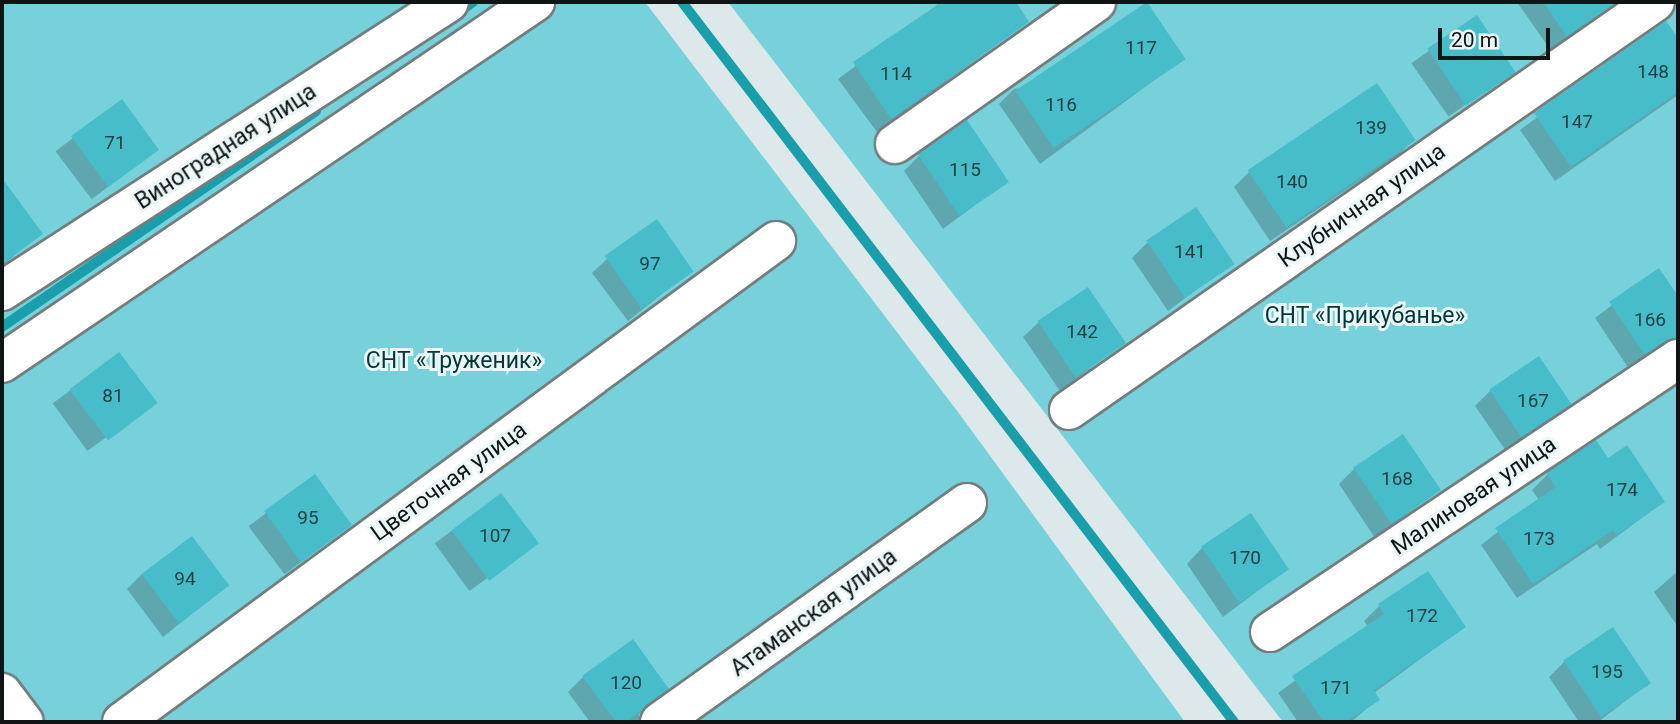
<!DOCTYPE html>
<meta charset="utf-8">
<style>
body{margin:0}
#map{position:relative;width:1680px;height:724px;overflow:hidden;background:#dde8ea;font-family:Roboto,sans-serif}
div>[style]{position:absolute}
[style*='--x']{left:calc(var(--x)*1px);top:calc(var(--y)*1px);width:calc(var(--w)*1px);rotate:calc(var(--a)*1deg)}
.green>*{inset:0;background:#76d1db}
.shadow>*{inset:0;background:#0003;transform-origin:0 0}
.stream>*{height:10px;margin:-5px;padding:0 5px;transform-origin:5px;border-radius:5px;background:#199eab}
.building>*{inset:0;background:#47bdca;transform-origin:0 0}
.roads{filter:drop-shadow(2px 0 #737d7e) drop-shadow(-2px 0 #737d7e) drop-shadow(0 2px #737d7e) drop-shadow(0 -2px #737d7e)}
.minor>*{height:38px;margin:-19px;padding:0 19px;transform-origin:19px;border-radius:19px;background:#fff}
span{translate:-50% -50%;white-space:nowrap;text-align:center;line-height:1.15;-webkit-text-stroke:6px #ebf6f7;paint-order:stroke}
.number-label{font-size:19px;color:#1e3e42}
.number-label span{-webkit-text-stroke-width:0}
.street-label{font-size:23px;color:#101414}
.park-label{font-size:23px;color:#00373c}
.frame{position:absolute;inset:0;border:4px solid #101414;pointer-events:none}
.scale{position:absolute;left:1438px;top:28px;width:112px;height:32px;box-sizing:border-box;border:4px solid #101414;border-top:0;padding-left:9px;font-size:21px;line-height:24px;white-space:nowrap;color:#101414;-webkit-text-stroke:5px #ebf6f7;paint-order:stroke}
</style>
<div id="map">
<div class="green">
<i style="clip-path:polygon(2px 2px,645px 2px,958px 412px,1185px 722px,2px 722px)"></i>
<i style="clip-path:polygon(728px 2px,1678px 2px,1678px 722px,1283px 722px)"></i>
</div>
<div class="shadow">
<i style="clip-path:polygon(941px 2px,1013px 2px,1027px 22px,877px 132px,838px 79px)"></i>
<i style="clip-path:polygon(1517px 2px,1614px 2px,1551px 51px)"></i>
<i style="left:1476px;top:18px;width:65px;height:79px;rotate:55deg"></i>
<i style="clip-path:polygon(1666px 23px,1678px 41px,1678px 95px,1555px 181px,1520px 130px)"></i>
<i style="clip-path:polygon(1183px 59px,1040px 164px,999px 104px,1014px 89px)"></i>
<i style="clip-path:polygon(1377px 85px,1413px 140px,1398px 155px,1270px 241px,1234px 187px,1249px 172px)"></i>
<i style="left:121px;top:102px;width:60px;height:82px;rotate:53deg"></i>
<i style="clip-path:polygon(919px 156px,1006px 182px,943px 229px,904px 171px)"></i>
<i style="clip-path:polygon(5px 185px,40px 233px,2px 266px,2px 188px)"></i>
<i style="clip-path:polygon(1147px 243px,1232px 263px,1168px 311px,1132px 258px)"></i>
<i style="clip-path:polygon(608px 258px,692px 270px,628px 321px,592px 273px)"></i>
<i style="clip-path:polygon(1659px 270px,1678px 299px,1678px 340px,1629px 369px,1595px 318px)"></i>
<i style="clip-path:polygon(1039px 322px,1123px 343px,1060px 391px,1023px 337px)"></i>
<i style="left:119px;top:355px;width:59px;height:82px;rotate:54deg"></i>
<i style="clip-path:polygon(1490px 391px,1569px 404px,1506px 451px,1475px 406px)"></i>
<i style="clip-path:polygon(1607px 461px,1663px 502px,1600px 549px,1597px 544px,1517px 598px,1481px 545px,1539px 500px,1532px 490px,1547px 475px)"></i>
<i style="clip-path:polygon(1354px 469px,1439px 490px,1375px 538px,1339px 484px)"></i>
<i style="left:314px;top:477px;width:60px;height:82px;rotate:53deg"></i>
<i style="left:501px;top:495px;width:59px;height:82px;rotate:54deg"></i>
<i style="clip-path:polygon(1202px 548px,1287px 569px,1223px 617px,1187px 564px)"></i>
<i style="clip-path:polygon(1678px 571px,1678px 627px,1654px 592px)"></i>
<i style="clip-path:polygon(1427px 573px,1464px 627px,1374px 693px,1378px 699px,1351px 722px,1298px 722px,1278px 693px,1368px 627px,1364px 621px,1379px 606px)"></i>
<i style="clip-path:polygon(142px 574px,227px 586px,163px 637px,127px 589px)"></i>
<i style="clip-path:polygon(1564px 662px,1649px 683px,1598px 722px,1579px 722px,1549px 677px)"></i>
<i style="clip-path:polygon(583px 677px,667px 688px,639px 714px,639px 722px,590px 722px,568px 692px)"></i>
</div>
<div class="stream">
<i style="--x:682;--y:2;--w:907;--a:52.52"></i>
<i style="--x:456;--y:14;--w:21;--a:-35"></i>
<i style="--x:2;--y:327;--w:381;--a:-34.5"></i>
</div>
<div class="building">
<i style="clip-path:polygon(942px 2px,1016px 2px,1029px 22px,891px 119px,853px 62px)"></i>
<i style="left:1147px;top:2px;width:69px;height:159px;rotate:56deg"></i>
<i style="clip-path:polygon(1543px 2px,1617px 2px,1567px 37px)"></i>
<i style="left:1477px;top:15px;width:69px;height:60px;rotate:56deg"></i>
<i style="clip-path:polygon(1666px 21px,1678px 38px,1678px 92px,1571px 167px,1534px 113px)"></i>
<i style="left:1377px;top:83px;width:69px;height:156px;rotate:56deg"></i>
<i style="left:122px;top:99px;width:63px;height:63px;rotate:54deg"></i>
<i style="left:967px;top:120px;width:75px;height:60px;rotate:56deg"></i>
<i style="clip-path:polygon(2px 178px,43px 234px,2px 264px)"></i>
<i style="left:1196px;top:207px;width:69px;height:60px;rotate:56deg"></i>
<i style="left:657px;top:219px;width:64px;height:64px;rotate:55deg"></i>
<i style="clip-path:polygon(1659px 268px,1678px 296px,1678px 337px,1645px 355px,1609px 302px)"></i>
<i style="left:1088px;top:287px;width:68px;height:61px;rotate:56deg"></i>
<i style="left:119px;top:352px;width:64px;height:62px;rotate:53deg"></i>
<i style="left:1539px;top:356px;width:58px;height:60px;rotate:56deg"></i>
<i style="left:1403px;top:434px;width:68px;height:60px;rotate:56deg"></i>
<i style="clip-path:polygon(1596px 440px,1608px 458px,1627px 445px,1665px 502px,1616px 535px,1613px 530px,1533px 584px,1495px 528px,1556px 487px,1546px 473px)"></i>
<i style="left:315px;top:474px;width:63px;height:63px;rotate:54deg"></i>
<i style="left:501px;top:493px;width:63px;height:62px;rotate:53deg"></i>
<i style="left:1251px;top:513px;width:68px;height:60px;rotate:56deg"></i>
<i style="left:192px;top:536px;width:62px;height:63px;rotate:53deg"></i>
<i style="clip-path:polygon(1428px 571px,1466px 627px,1374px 690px,1380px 700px,1346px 722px,1324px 722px,1292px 676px,1384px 614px,1378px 604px)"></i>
<i style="left:1613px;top:627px;width:68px;height:60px;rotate:56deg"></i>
<i style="clip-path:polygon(633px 639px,669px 689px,626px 722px,616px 722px,582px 676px)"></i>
</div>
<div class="roads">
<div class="minor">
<i style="--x:895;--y:144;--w:246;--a:-35.2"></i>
<i style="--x:2;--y:291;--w:532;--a:-32.88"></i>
<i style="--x:2;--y:363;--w:644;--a:-34.11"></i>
<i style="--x:1069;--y:410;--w:714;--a:-34.85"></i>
<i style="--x:1270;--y:632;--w:491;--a:-33.8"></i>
<i style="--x:2;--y:693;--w:36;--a:53"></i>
<i style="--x:122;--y:722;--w:812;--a:-36.33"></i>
<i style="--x:660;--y:722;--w:377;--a:-35.5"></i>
</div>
</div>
<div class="number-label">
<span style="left:1141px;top:48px">117</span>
<span style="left:1653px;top:72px">148</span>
<span style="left:896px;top:74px">114</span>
<span style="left:1061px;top:105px">116</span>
<span style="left:1577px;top:122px">147</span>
<span style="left:1371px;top:128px">139</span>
<span style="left:115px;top:143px">71</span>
<span style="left:965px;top:170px">115</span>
<span style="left:1292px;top:182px">140</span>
<span style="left:1190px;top:252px">141</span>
<span style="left:650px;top:264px">97</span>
<span style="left:1650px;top:320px">166</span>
<span style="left:1082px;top:332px">142</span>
<span style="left:113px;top:396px">81</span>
<span style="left:1533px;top:401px">167</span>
<span style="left:1397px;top:479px">168</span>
<span style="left:1622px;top:490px">174</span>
<span style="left:308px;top:518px">95</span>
<span style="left:495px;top:536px">107</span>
<span style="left:1539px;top:539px">173</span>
<span style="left:1245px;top:558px">170</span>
<span style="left:185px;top:579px">94</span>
<span style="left:1422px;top:616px">172</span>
<span style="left:1607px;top:672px">195</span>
<span style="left:626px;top:683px">120</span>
<span style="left:1336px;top:688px">171</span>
</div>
<div class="street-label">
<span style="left:226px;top:147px;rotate:-33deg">Виноградная улица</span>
<span style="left:1362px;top:206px;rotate:-35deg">Клубничная улица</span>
<span style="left:449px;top:482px;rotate:-36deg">Цветочная улица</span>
<span style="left:1474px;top:496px;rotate:-34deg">Малиновая улица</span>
<span style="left:814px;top:613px;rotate:-36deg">Атаманская улица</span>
</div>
<div class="park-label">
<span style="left:1365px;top:316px">СНТ «Прикубанье»</span>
<span style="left:454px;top:361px">СНТ «Труженик»</span>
</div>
<div class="frame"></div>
<div class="scale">20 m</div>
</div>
